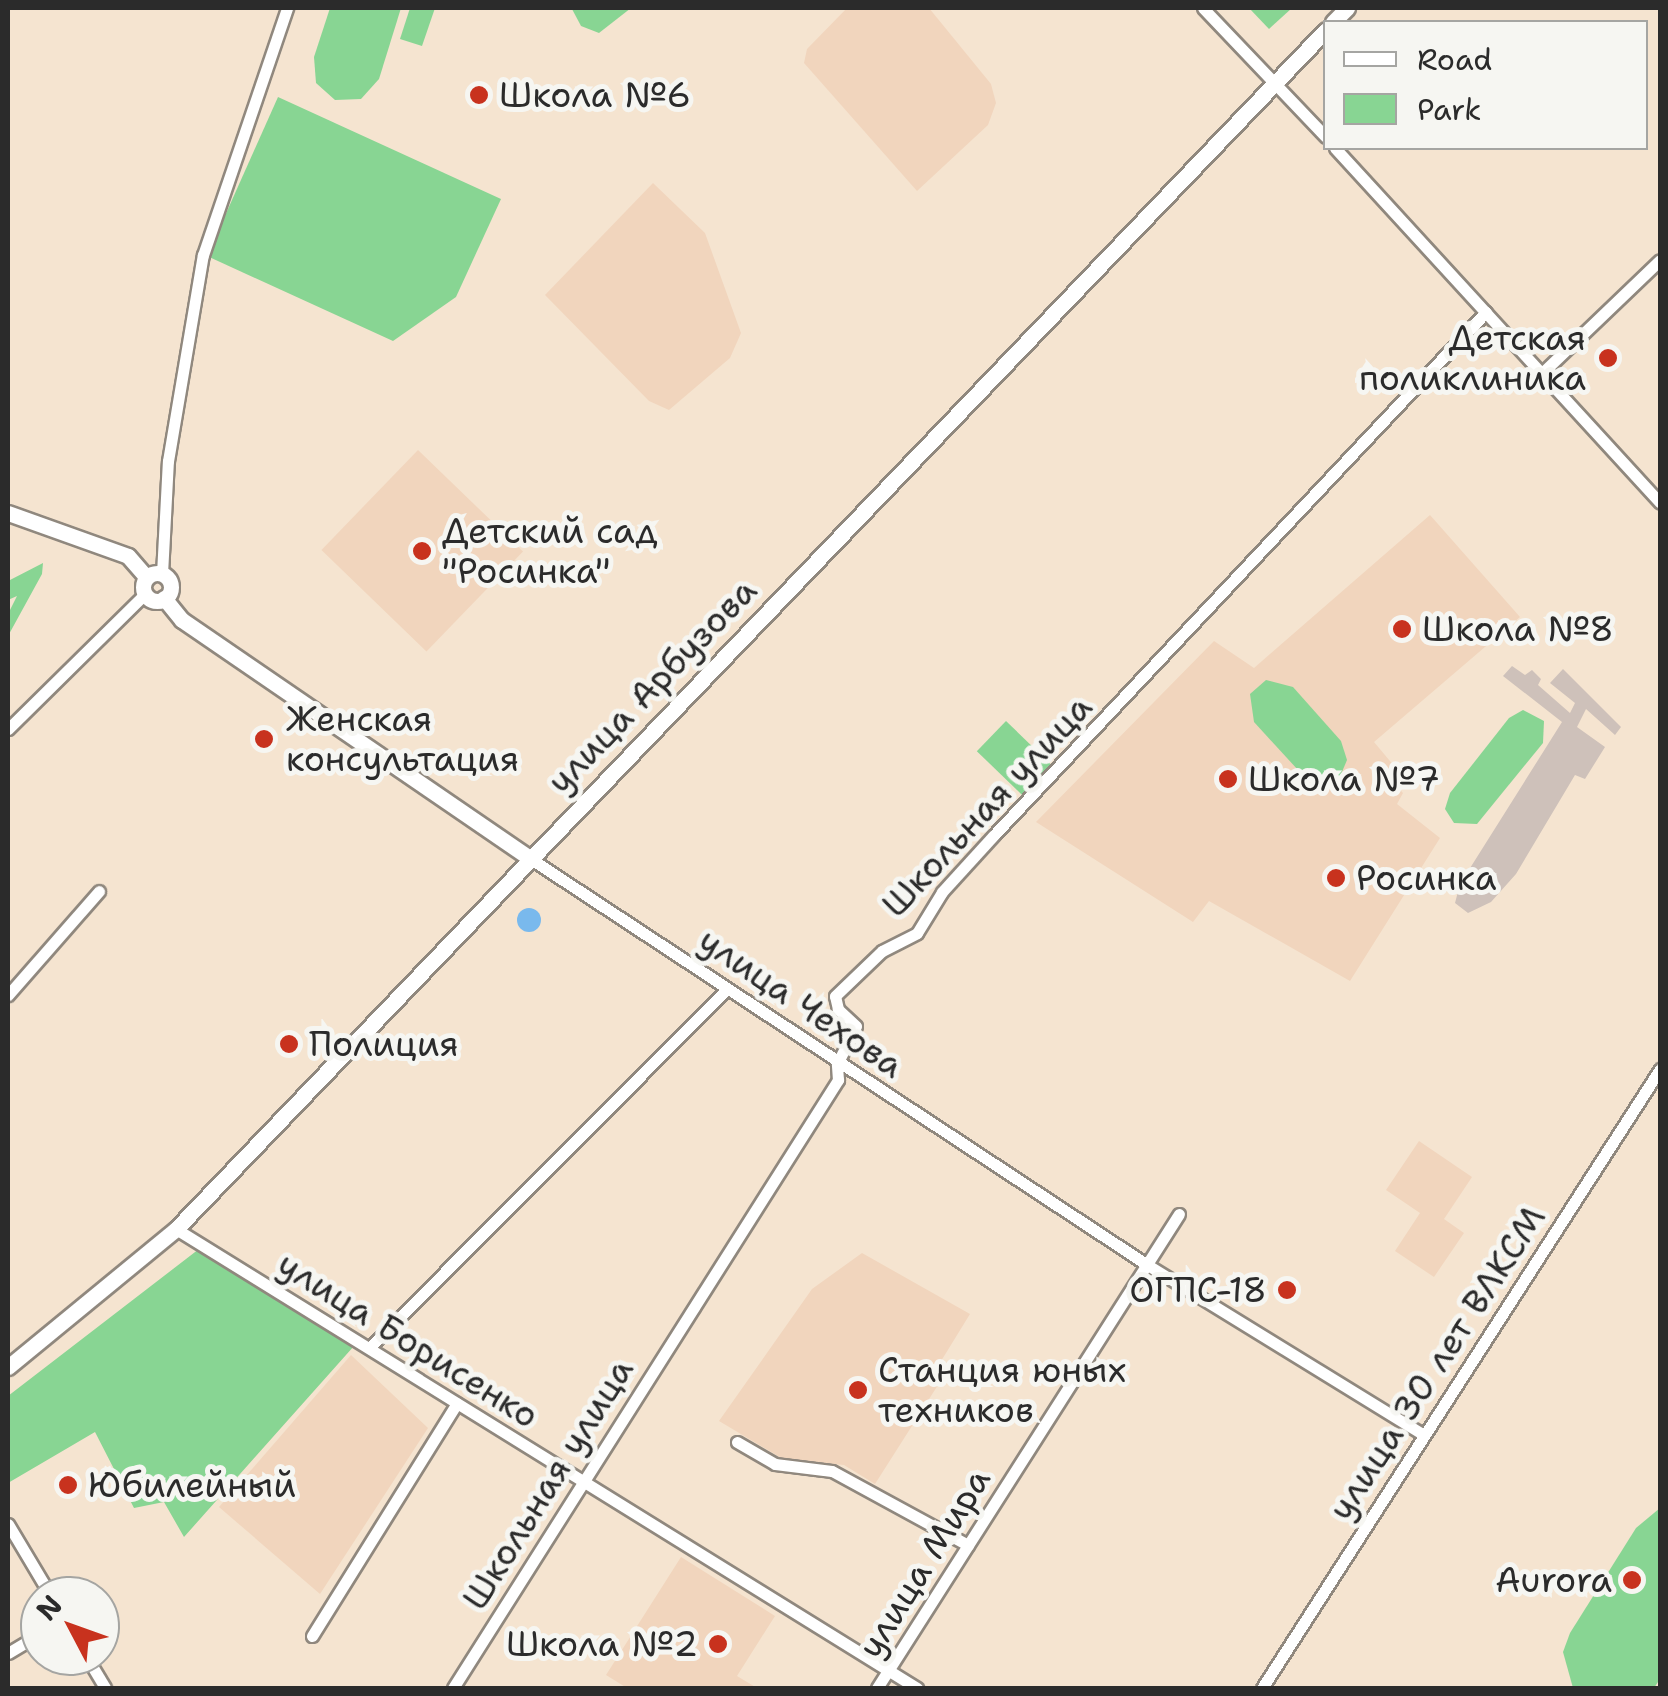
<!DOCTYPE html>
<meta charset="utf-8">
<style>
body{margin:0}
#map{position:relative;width:1668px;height:1696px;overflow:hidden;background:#f5e4d0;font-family:"Shantell Sans",sans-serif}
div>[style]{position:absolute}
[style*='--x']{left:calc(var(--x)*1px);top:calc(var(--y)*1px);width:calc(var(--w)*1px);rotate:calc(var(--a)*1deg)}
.built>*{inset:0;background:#f1d5bd;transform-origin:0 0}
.industrial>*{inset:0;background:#cec1ba}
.green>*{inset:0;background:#88d593;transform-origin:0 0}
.water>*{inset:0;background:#79b9ed}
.round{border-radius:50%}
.roads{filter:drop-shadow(2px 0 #90887e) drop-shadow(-2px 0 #90887e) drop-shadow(0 2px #90887e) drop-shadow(0 -2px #90887e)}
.street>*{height:11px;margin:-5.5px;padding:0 5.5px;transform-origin:5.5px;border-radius:5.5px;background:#fff}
.secondary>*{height:15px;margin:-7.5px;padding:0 7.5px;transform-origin:7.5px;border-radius:7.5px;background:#fff}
.secondary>.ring{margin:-7.5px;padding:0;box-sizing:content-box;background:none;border:15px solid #fff;border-radius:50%}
.dots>*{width:28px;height:28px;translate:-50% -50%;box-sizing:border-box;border:5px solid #f6f6f2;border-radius:50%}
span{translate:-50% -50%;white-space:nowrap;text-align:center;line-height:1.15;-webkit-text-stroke:10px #f6f6f2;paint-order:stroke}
.poi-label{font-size:35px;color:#2b2b2b}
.left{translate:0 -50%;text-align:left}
.right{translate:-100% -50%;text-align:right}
.street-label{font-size:35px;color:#2b2b2b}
.frame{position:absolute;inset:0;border:10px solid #2b2b2b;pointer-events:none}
.legend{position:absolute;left:1323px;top:20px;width:325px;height:130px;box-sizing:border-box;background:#f6f6f2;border:2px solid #a5a5a2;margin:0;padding:12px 18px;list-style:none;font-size:30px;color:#2b2b2b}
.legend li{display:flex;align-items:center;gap:20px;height:50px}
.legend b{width:50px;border:2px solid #a5a5a2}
.north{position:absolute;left:20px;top:1576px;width:100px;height:100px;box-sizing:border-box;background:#f6f6f2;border:2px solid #a5a5a2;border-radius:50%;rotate:311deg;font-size:28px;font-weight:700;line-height:40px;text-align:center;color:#2b2b2b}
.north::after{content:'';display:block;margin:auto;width:35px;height:45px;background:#c8321e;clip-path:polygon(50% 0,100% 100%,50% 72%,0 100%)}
</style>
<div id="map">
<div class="built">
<i style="clip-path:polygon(847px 8px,929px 8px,991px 84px,996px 103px,988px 125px,917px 191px,804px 63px,807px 49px)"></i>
<i style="clip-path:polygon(653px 183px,705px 233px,741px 333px,730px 358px,669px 410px,649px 401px,545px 295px)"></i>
<i style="left:418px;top:450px;width:146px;height:139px;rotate:44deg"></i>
<i style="clip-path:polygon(1430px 515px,1520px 617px,1374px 742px,1395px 767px,1386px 775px,1403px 793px,1397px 804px,1440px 838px,1350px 981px,1209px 901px,1193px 922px,1036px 822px,1214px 641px,1254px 668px)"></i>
<i style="clip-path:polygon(1419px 1141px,1472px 1177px,1444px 1219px,1464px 1233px,1434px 1277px,1395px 1251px,1420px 1213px,1386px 1190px)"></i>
<i style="clip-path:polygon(862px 1253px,970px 1314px,930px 1379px,938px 1385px,875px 1484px,844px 1465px,783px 1459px,719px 1421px,812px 1289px)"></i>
<i style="clip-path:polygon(351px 1355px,428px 1428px,320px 1594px,219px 1507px)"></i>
<i style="clip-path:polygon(681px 1557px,775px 1616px,737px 1676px,757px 1688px,627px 1688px,606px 1675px)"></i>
</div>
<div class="industrial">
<i style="clip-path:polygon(1512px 666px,1525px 675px,1532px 670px,1541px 679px,1538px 685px,1570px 713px,1575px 703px,1550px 683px,1563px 669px,1621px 727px,1615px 735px,1586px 709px,1577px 727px,1605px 747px,1585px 779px,1575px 775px,1516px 874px,1491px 902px,1468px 913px,1455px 903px,1460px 884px,1562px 722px,1503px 676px)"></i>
</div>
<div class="green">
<i style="clip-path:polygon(330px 8px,401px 8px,379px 79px,361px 99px,335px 100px,316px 83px,314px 57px)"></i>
<i style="clip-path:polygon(410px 8px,435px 8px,422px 46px,400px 39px)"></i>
<i style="clip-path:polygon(631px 8px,599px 33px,581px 26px,572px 9px)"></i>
<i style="clip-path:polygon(1249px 8px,1292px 8px,1269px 29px)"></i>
<i style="clip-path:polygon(278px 97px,501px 199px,456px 297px,393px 341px,207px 256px)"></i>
<i style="clip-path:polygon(43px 563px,42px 574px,8px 636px,8px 614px,17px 596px,8px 600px,10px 580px)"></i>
<i style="clip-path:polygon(1266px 680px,1293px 687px,1341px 741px,1347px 760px,1339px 779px,1309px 782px,1254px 722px,1250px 694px)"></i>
<i style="clip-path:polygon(1523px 710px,1544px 721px,1543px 743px,1477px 824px,1454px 823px,1445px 809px,1450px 793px,1509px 718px)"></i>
<i style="left:1006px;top:721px;width:64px;height:42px;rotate:44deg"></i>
<i style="clip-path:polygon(199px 1249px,354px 1346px,184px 1537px,164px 1502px,134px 1508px,95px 1432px,8px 1483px,8px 1396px)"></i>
<i style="clip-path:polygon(1660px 1508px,1660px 1679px,1654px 1688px,1573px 1688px,1563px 1652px,1570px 1633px,1636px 1528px)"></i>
</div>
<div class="water">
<i class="round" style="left:517px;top:908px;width:24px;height:24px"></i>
</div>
<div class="roads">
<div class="street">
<i style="--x:1203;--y:8;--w:178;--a:46.4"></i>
<i style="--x:1335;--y:148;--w:481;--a:47.5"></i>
<i style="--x:1542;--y:373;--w:163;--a:-43.8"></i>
<i style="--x:162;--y:574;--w:113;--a:-87"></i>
<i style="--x:168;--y:461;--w:209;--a:-80.4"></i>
<i style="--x:203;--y:255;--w:261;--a:-71.2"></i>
<i style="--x:8;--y:729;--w:192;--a:-44.6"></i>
<i style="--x:528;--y:857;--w:740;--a:33.37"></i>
<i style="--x:1146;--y:1264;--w:324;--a:31.6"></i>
<i style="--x:8;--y:995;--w:138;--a:-48.8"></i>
<i style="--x:176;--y:1229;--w:872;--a:31.78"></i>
<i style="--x:369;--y:1348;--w:506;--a:-45.08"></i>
<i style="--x:737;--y:1442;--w:44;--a:30.1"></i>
<i style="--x:775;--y:1464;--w:57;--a:7"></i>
<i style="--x:832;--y:1471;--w:155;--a:28.6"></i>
<i style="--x:8;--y:1524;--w:84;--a:59.2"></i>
<i style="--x:312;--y:1636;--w:274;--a:-58.1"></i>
<i style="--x:8;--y:1653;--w:37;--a:-31"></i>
<i style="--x:86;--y:1656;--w:37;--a:59"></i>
<i style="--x:453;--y:1688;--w:720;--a:-57.66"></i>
<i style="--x:838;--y:1080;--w:16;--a:-94"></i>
<i style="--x:837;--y:1064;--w:42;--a:-63.4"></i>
<i style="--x:856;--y:1026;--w:25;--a:-137"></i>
<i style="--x:838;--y:1009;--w:13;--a:-103"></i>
<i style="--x:835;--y:996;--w:65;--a:-43.8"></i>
<i style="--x:882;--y:951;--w:39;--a:-27"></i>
<i style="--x:917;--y:933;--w:48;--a:-58.6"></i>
<i style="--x:942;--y:892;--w:76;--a:-47.7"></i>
<i style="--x:993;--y:836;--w:719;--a:-46.75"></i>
<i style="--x:877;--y:1688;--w:562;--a:-57.5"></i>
<i style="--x:1262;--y:1688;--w:736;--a:-57.26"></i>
</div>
<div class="secondary">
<i style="--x:1333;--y:22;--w:20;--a:-45"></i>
<i style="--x:8;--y:513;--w:127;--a:19.7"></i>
<i style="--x:128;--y:556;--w:28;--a:49"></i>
<i class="ring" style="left:143px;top:573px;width:13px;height:13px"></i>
<i style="--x:164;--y:598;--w:28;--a:51"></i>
<i style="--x:182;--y:620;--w:419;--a:34.4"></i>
<i style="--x:8;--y:1367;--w:217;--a:-39.4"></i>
<i style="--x:176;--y:1229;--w:1661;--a:-46.2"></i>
</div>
</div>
<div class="dots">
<i style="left:479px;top:95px;background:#c8321e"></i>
<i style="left:1608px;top:358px;background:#c8321e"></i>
<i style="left:422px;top:551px;background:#c8321e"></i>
<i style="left:1402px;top:629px;background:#c8321e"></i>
<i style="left:264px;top:739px;background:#c8321e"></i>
<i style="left:1228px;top:779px;background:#c8321e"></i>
<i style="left:1336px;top:878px;background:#c8321e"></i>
<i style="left:289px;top:1044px;background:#c8321e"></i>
<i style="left:1287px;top:1290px;background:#c8321e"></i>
<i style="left:858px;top:1390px;background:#c8321e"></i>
<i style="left:68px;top:1485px;background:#c8321e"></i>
<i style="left:1632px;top:1580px;background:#c8321e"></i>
<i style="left:718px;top:1644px;background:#c8321e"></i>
</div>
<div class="poi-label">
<span class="left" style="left:499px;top:95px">Школа №6</span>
<span class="right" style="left:1586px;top:358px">Детская<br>поликлиника</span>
<span class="left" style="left:442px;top:551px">Детский сад<br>"Росинка"</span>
<span class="left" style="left:1422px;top:629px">Школа №8</span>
<span class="left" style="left:286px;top:739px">Женская<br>консультация</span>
<span class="left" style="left:1248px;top:779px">Школа №7</span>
<span class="left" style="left:1356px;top:878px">Росинка</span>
<span class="left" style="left:309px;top:1044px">Полиция</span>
<span class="right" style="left:1267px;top:1290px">ОГПС-18</span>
<span class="left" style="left:878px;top:1390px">Станция юных<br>техников</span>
<span class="left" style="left:88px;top:1485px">Юбилейный</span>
<span class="right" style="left:1612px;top:1580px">Aurora</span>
<span class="right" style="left:698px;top:1644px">Школа №2</span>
</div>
<div class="street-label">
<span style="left:652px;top:686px;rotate:-46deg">улица Арбузова</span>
<span style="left:987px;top:806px;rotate:-47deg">Школьная улица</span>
<span style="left:801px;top:1003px;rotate:34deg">улица Чехова</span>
<span style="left:408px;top:1340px;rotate:32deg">улица Борисенко</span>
<span style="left:1437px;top:1363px;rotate:-57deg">улица 30 лет ВЛКСМ</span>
<span style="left:548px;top:1484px;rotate:-58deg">Школьная улица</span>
<span style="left:924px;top:1563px;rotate:-58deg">улица Мира</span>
</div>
<div class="frame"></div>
<ul class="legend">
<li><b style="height:12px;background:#fff"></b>Road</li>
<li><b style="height:28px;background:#88d593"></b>Park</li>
</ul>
<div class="north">N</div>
</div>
